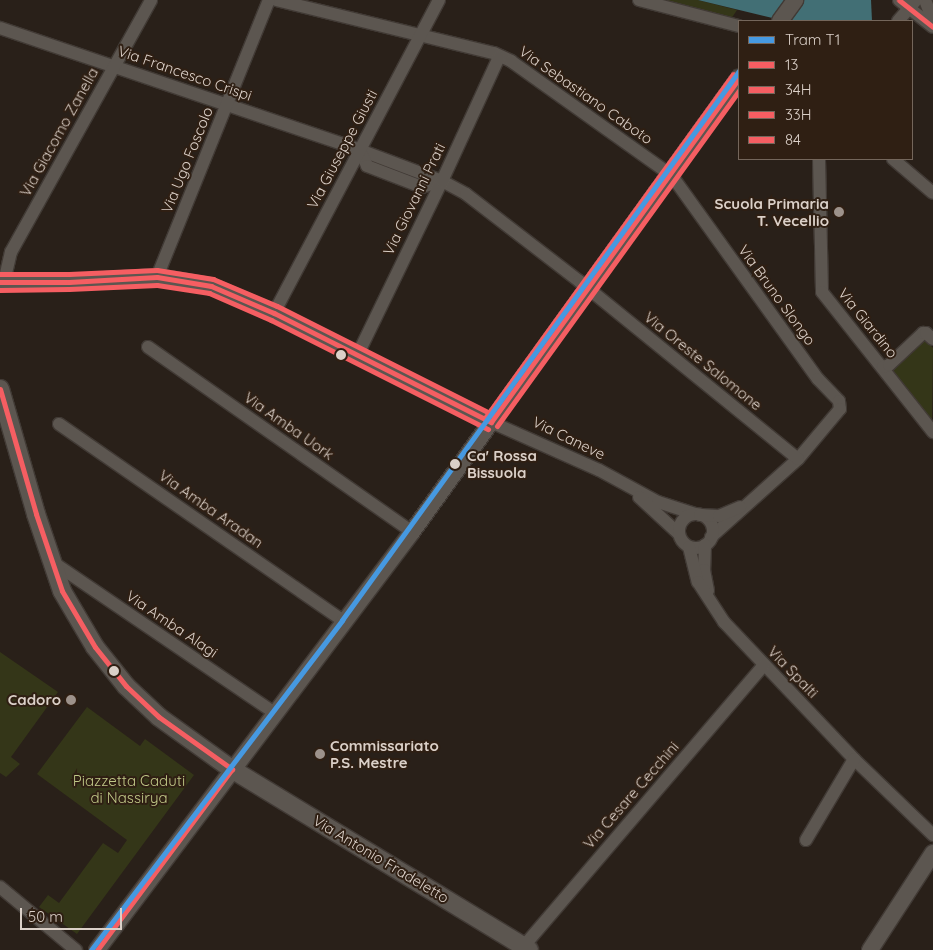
<!DOCTYPE html>
<style>
body{margin:0}
#map{position:relative;width:933px;height:950px;overflow:hidden;background:#292019;font-family:Quicksand,sans-serif}
div>[style]{position:absolute}
[style*='--x']{left:calc(var(--x)*1px);top:calc(var(--y)*1px);width:calc(var(--w)*1px);rotate:calc(var(--a)*1deg)}
.green>*{inset:0;background:#343618}
.water>*{inset:0;background:#426f75}
.roads{filter:drop-shadow(1px 0 #413a35) drop-shadow(-1px 0 #413a35) drop-shadow(0 1px #413a35) drop-shadow(0 -1px #413a35)}
.minor>*{height:12px;margin:-6px;padding:0 6px;transform-origin:6px;border-radius:6px;background:#5c5650}
.minor>.ring{margin:-6px;padding:0;box-sizing:content-box;background:none;border:12px solid #5c5650;border-radius:50%}
.tertiary>*{height:16px;margin:-8px;padding:0 8px;transform-origin:8px;border-radius:8px;background:#5c5650}
.secondary>*{height:18px;margin:-9px;padding:0 9px;transform-origin:9px;border-radius:9px;background:#5c5650}
.bus-1>*{height:5px;margin:-2.5px;padding:0 2.5px;transform-origin:2.5px;border-radius:2.5px;background:#f55e62}
.bus-2>*{height:5px;margin:-2.5px;padding:0 2.5px;transform-origin:2.5px;border-radius:2.5px;background:#f55e62}
.bus-3>*{height:5px;margin:-2.5px;padding:0 2.5px;transform-origin:2.5px;border-radius:2.5px;background:#f55e62}
.bus-4>*{height:5px;margin:-2.5px;padding:0 2.5px;transform-origin:2.5px;border-radius:2.5px;background:#f55e62}
.tram-1>*{height:5px;margin:-2.5px;padding:0 2.5px;transform-origin:2.5px;border-radius:2.5px;background:#4699e1}
.dots>*{width:14px;height:14px;translate:-50% -50%;box-sizing:border-box;border:2px solid #2f1f13;border-radius:50%}
span{translate:-50% -50%;white-space:nowrap;text-align:center;line-height:1.15;-webkit-text-stroke:4px #2f1f13;paint-order:stroke}
.street-label{font-size:15px;color:#dbd0c8}
.poi-label{font-size:15px;color:#dbd0c8;font-weight:700}
.right{translate:-100% -50%;text-align:right}
.left{translate:0 -50%;text-align:left}
.stop-label{font-size:15px;color:#dbd0c8;font-weight:700}
.park-label{font-size:15px;color:#c1c988}
.legend{position:absolute;left:738px;top:20px;width:175px;height:140px;box-sizing:border-box;background:#2f1f13;border:1px solid #74665b;margin:0;padding:6px 9px;list-style:none;font-size:15px;color:#dbd0c8}
.legend li{display:flex;align-items:center;gap:10px;height:25px}
.legend b{width:25px;border:1px solid #74665b}
.scale{position:absolute;left:20px;top:908px;width:102px;height:22px;box-sizing:border-box;border:2px solid #dbd0c8;border-top:0;padding-left:6px;font-size:15px;line-height:18px;white-space:nowrap;color:#dbd0c8;-webkit-text-stroke:4px #2f1f13;paint-order:stroke}
</style>
<div id="map">
<div class="green">
<i style="clip-path:polygon(656px 0,698px 0,737px 10px,731px 19px)"></i>
<i style="clip-path:polygon(925px 339px,933px 348px,932px 423px,890px 371px)"></i>
<i style="clip-path:polygon(0 652px,58px 692px,11px 757px,20px 764px,6px 777px,0 773px)"></i>
<i style="clip-path:polygon(87px 707px,140px 746px,145px 739px,194px 775px,77px 934px,39px 907px,48px 895px,59px 903px,103px 843px,118px 853px,127px 840px,37px 774px)"></i>
</div>
<div class="water">
<i style="clip-path:polygon(698px 0,871px 0,872px 21px,785px 21px)"></i>
</div>
<div class="roads">
<div class="minor">
<i style="--x:276;--y:0;--w:224;--a:13.7"></i>
<i style="--x:494;--y:53;--w:19;--a:25"></i>
<i style="--x:511;--y:61;--w:198;--a:35.5"></i>
<i style="--x:672;--y:176;--w:250;--a:54.3"></i>
<i style="--x:818;--y:379;--w:30;--a:46"></i>
<i style="--x:839;--y:401;--w:8;--a:83"></i>
<i style="--x:840;--y:409;--w:65;--a:130"></i>
<i style="--x:798;--y:459;--w:117;--a:138.1"></i>
<i style="--x:639;--y:0;--w:103;--a:14.6"></i>
<i style="--x:899;--y:0;--w:43;--a:38.5"></i>
<i style="--x:925;--y:0;--w:22;--a:69"></i>
<i style="--x:898;--y:21;--w:28;--a:-49"></i>
<i style="--x:0;--y:28;--w:380;--a:18.7"></i>
<i style="--x:360;--y:150;--w:88;--a:20.7"></i>
<i style="--x:442;--y:181;--w:27;--a:28"></i>
<i style="--x:466;--y:194;--w:143;--a:37.6"></i>
<i style="--x:579;--y:281;--w:282;--a:39.1"></i>
<i style="--x:360;--y:150;--w:17;--a:66"></i>
<i style="--x:367;--y:166;--w:59;--a:20.9"></i>
<i style="--x:422;--y:187;--w:21;--a:-17"></i>
<i style="--x:819;--y:159;--w:133;--a:88.7"></i>
<i style="--x:822;--y:292;--w:179;--a:51.6"></i>
<i style="--x:893;--y:159;--w:52;--a:40.4"></i>
<i style="--x:157;--y:277;--w:299;--a:-68"></i>
<i style="--x:4;--y:282;--w:31;--a:-77"></i>
<i style="--x:11;--y:252;--w:288;--a:-60.9"></i>
<i style="--x:274;--y:313;--w:354;--a:-62.2"></i>
<i style="--x:148;--y:347;--w:322;--a:35"></i>
<i style="--x:357;--y:356;--w:195;--a:-64.1"></i>
<i style="--x:442;--y:181;--w:136;--a:-65.3"></i>
<i style="--x:883;--y:367;--w:6;--a:-18"></i>
<i style="--x:889;--y:365;--w:47;--a:-43.3"></i>
<i style="--x:923;--y:333;--w:3;--a:0"></i>
<i style="--x:926;--y:333;--w:9;--a:41"></i>
<i style="--x:491;--y:422;--w:118;--a:24"></i>
<i style="--x:599;--y:470;--w:67;--a:28.5"></i>
<i style="--x:658;--y:502;--w:39;--a:18"></i>
<i style="--x:59;--y:424;--w:348;--a:34.7"></i>
<i style="--x:639;--y:497;--w:54;--a:42.8"></i>
<i class="ring" style="left:679px;top:514px;width:22px;height:22px"></i>
<i style="--x:700;--y:515;--w:19;--a:3"></i>
<i style="--x:719;--y:516;--w:23;--a:-23"></i>
<i style="--x:705;--y:545;--w:25;--a:92"></i>
<i style="--x:704;--y:570;--w:21;--a:79"></i>
<i style="--x:689;--y:547;--w:36;--a:76"></i>
<i style="--x:698;--y:582;--w:48;--a:57"></i>
<i style="--x:724;--y:622;--w:189;--a:46.5"></i>
<i style="--x:854;--y:759;--w:110;--a:43.9"></i>
<i style="--x:51;--y:561;--w:272;--a:34.2"></i>
<i style="--x:806;--y:840;--w:94;--a:-59.3"></i>
<i style="--x:0;--y:887;--w:99;--a:39.7"></i>
<i style="--x:523;--y:947;--w:371;--a:-49.5"></i>
</div>
<div class="tertiary">
<i style="--x:780;--y:21;--w:26;--a:-54"></i>
<i style="--x:0;--y:282;--w:69;--a:0"></i>
<i style="--x:69;--y:282;--w:88;--a:-3.3"></i>
<i style="--x:157;--y:277;--w:55;--a:9.5"></i>
<i style="--x:211;--y:286;--w:69;--a:23.2"></i>
<i style="--x:274;--y:313;--w:243;--a:26.7"></i>
<i style="--x:97;--y:950;--w:523;--a:-53"></i>
<i style="--x:412;--y:532;--w:560;--a:-54.24"></i>
<i style="--x:870;--y:950;--w:116;--a:-57"></i>
</div>
<div class="secondary">
<i style="--x:0;--y:389;--w:130;--a:73.9"></i>
<i style="--x:36;--y:514;--w:81;--a:71.3"></i>
<i style="--x:62;--y:591;--w:65;--a:59.5"></i>
<i style="--x:95;--y:647;--w:50;--a:51.5"></i>
<i style="--x:126;--y:686;--w:45;--a:43.2"></i>
<i style="--x:159;--y:717;--w:87;--a:35.7"></i>
<i style="--x:230;--y:768;--w:350;--a:31.3"></i>
</div>
</div>
<div class="bus-1">
<i style="--x:899;--y:0;--w:43;--a:38.5"></i>
<i style="--x:0;--y:282;--w:69;--a:0"></i>
<i style="--x:69;--y:282;--w:88;--a:-3.3"></i>
<i style="--x:157;--y:277;--w:55;--a:9.5"></i>
<i style="--x:211;--y:286;--w:69;--a:23.2"></i>
<i style="--x:274;--y:313;--w:243;--a:26.7"></i>
<i style="--x:491;--y:422;--w:424;--a:-54.2"></i>
</div>
<div class="bus-2">
<i style="--x:0;--y:290;--w:69;--a:-0.8"></i>
<i style="--x:69;--y:289;--w:88;--a:-2.6"></i>
<i style="--x:157;--y:285;--w:53;--a:8.7"></i>
<i style="--x:209;--y:293;--w:68;--a:23.5"></i>
<i style="--x:271;--y:320;--w:243;--a:26.7"></i>
<i style="--x:497;--y:426;--w:414;--a:-54.2"></i>
</div>
<div class="bus-3">
<i style="--x:0;--y:274;--w:69;--a:0"></i>
<i style="--x:69;--y:274;--w:88;--a:-2.6"></i>
<i style="--x:157;--y:270;--w:57;--a:9.1"></i>
<i style="--x:213;--y:279;--w:69;--a:22.9"></i>
<i style="--x:277;--y:306;--w:243;--a:26.7"></i>
<i style="--x:485;--y:418;--w:424;--a:-54.2"></i>
</div>
<div class="bus-4">
<i style="--x:0;--y:389;--w:130;--a:73.9"></i>
<i style="--x:36;--y:514;--w:81;--a:71.3"></i>
<i style="--x:62;--y:591;--w:65;--a:59.5"></i>
<i style="--x:95;--y:647;--w:50;--a:51.5"></i>
<i style="--x:126;--y:686;--w:45;--a:43.2"></i>
<i style="--x:159;--y:717;--w:90;--a:35.5"></i>
<i style="--x:232;--y:769;--w:226;--a:126.7"></i>
</div>
<div class="tram-1">
<i style="--x:91;--y:950;--w:415;--a:-52.7"></i>
<i style="--x:342;--y:620;--w:678;--a:-54.13"></i>
</div>
<div class="dots">
<i style="left:839px;top:212px;background:#9d928b"></i>
<i style="left:341px;top:355px;background:#dbd0c8"></i>
<i style="left:455px;top:464px;background:#dbd0c8"></i>
<i style="left:114px;top:671px;background:#dbd0c8"></i>
<i style="left:71px;top:700px;background:#9d928b"></i>
<i style="left:320px;top:754px;background:#9d928b"></i>
</div>
<div class="street-label">
<span style="left:185px;top:73px;rotate:19deg">Via Francesco Crispi</span>
<span style="left:586px;top:95px;rotate:35deg">Via Sebastiano Caboto</span>
<span style="left:59px;top:132px;rotate:-61deg">Via Giacomo Zanella</span>
<span style="left:342px;top:149px;rotate:-62deg">Via Giuseppe Giusti</span>
<span style="left:187px;top:160px;rotate:-68deg">Via Ugo Foscolo</span>
<span style="left:414px;top:199px;rotate:-64deg">Via Giovanni Prati</span>
<span style="left:777px;top:295px;rotate:54deg">Via Bruno Slongo</span>
<span style="left:868px;top:323px;rotate:51deg">Via Giardino</span>
<span style="left:703px;top:361px;rotate:39deg">Via Oreste Salomone</span>
<span style="left:289px;top:426px;rotate:35deg">Via Amba Uork</span>
<span style="left:569px;top:438px;rotate:26deg">Via Caneve</span>
<span style="left:211px;top:509px;rotate:35deg">Via Amba Aradan</span>
<span style="left:172px;top:624px;rotate:34deg">Via Amba Alagi</span>
<span style="left:793px;top:672px;rotate:46deg">Via Spalti</span>
<span style="left:631px;top:795px;rotate:-49deg">Via Cesare Cecchini</span>
<span style="left:381px;top:859px;rotate:31deg">Via Antonio Fradeletto</span>
</div>
<div class="poi-label">
<span class="right" style="left:829px;top:212px">Scuola Primaria<br>T. Vecellio</span>
<span class="right" style="left:61px;top:700px">Cadoro</span>
<span class="left" style="left:330px;top:754px">Commissariato<br>P.S. Mestre</span>
</div>
<div class="stop-label">
<span class="left" style="left:467px;top:464px">Ca' Rossa<br>Bissuola</span>
</div>
<div class="park-label">
<span style="left:129px;top:789px">Piazzetta Caduti<br>di Nassirya</span>
</div>
<ul class="legend">
<li><b style="height:6px;background:#4699e1"></b>Tram T1</li>
<li><b style="height:6px;background:#f55e62"></b>13</li>
<li><b style="height:6px;background:#f55e62"></b>34H</li>
<li><b style="height:6px;background:#f55e62"></b>33H</li>
<li><b style="height:6px;background:#f55e62"></b>84</li>
</ul>
<div class="scale">50 m</div>
</div>
